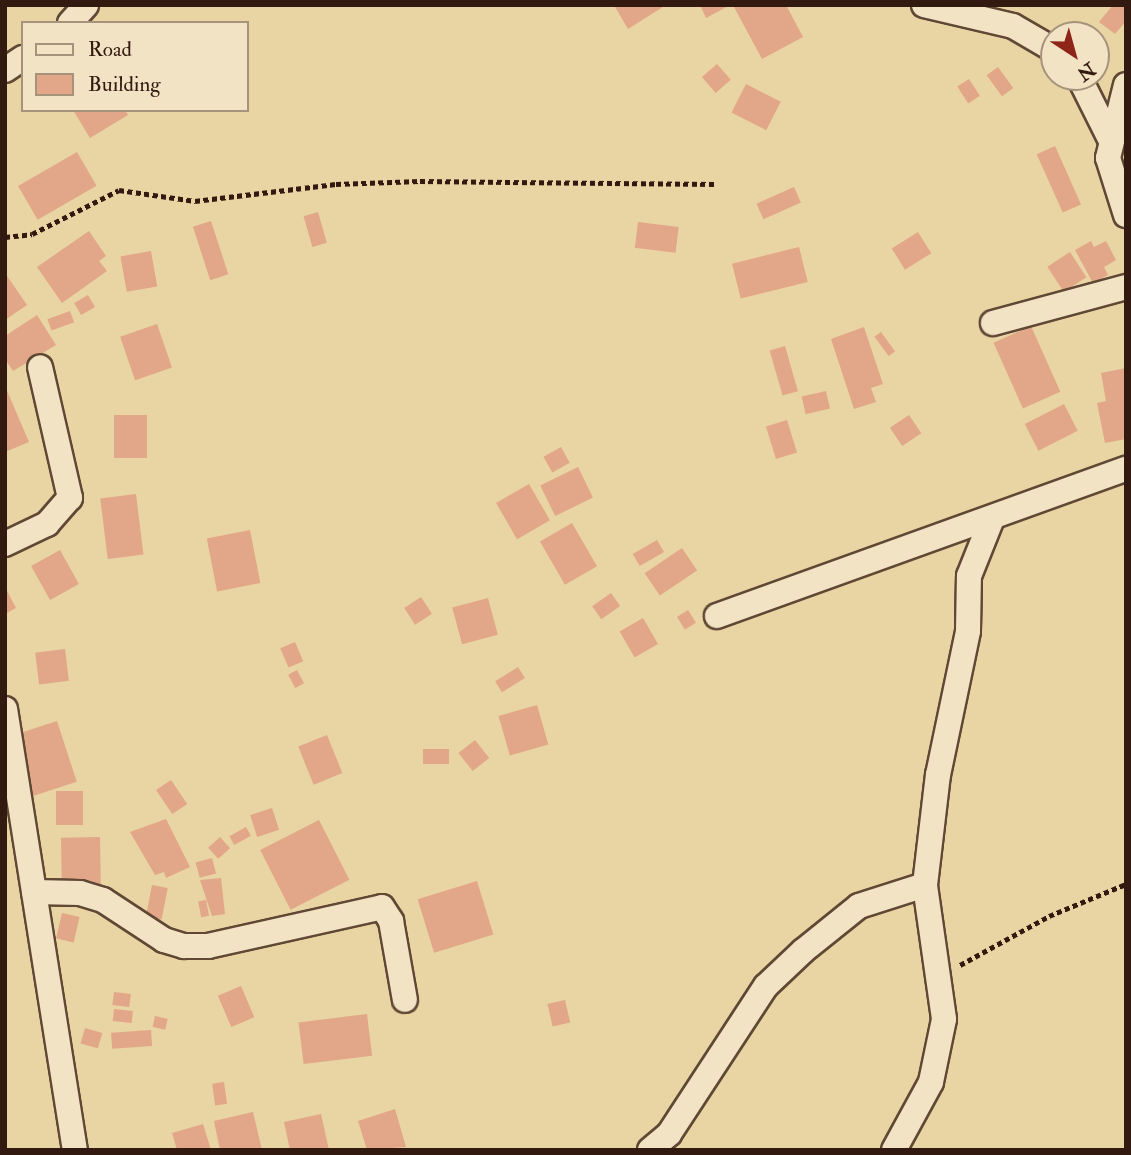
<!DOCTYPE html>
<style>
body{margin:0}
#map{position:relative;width:1131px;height:1155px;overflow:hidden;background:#e9d4a3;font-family:"IM FELL Double Pica",serif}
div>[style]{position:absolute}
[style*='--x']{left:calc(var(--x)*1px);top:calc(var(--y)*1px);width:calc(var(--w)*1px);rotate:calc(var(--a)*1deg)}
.building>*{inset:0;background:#e2a688;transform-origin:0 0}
.path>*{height:4.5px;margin-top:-2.25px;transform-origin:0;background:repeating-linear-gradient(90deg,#321a10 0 5px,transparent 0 8.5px)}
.roads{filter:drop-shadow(2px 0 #604835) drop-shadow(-2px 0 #604835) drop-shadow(0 2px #604835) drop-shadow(0 -2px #604835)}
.minor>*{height:24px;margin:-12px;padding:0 12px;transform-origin:12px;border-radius:12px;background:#f1e3c3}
span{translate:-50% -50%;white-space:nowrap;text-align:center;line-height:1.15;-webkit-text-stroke:6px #f1e3c3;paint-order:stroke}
.frame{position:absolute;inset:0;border:7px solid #321a10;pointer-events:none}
.legend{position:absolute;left:21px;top:21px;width:228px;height:91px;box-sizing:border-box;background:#f1e3c3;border:2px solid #a5937b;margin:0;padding:9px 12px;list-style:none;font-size:21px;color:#321a10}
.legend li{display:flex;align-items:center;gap:14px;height:35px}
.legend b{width:35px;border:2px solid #a5937b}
.north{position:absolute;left:1040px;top:21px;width:70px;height:70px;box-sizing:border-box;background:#f1e3c3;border:2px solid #a5937b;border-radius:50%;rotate:144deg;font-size:19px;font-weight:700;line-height:28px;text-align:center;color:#321a10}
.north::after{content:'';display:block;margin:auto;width:24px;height:32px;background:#8f2418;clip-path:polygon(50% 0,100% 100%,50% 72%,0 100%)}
</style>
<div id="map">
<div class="building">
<i style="clip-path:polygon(614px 5px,666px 5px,628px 29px)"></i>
<i style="clip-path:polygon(700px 5px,730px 5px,706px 18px)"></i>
<i style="clip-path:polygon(786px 5px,803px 37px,762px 59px,734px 7px)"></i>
<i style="clip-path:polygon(1113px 5px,1126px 5px,1126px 21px,1115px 34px,1099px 22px)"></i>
<i style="left:717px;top:64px;width:21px;height:20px;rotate:49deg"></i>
<i style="left:998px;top:67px;width:26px;height:14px;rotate:54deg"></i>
<i style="left:969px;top:79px;width:20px;height:14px;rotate:57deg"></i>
<i style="left:746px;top:84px;width:39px;height:32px;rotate:27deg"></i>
<i style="clip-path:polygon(73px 110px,125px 110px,128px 115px,90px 138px)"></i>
<i style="left:1055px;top:146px;width:64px;height:20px;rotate:66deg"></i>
<i style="left:77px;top:152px;width:39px;height:68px;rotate:60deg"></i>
<i style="left:794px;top:187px;width:17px;height:41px;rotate:66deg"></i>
<i style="left:318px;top:212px;width:32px;height:15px;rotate:74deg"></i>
<i style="left:211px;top:221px;width:56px;height:19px;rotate:72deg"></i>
<i style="left:638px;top:222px;width:41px;height:26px;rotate:7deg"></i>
<i style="clip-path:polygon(89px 231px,106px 256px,99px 261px,107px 271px,62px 303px,37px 267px)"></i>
<i style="left:918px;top:232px;width:25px;height:31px;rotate:58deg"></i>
<i style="clip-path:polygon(1091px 241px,1094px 247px,1106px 241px,1116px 260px,1104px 267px,1108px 275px,1093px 283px,1075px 250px)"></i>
<i style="left:799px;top:247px;width:36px;height:69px;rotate:76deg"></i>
<i style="left:151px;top:251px;width:36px;height:31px;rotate:80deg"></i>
<i style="left:1070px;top:252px;width:30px;height:27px;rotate:57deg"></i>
<i style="clip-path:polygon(5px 273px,27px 305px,5px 320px)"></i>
<i style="left:88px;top:295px;width:14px;height:16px;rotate:60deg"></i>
<i style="left:70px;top:311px;width:12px;height:24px;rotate:70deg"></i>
<i style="clip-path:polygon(37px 315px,56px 345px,13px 371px,5px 359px,5px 336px)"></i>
<i style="left:157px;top:324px;width:46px;height:39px;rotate:71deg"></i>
<i style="left:1031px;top:326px;width:72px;height:41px;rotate:66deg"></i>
<i style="clip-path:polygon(864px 327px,883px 384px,871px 388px,876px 402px,854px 409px,831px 339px)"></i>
<i style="left:881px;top:332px;width:24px;height:8px;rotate:54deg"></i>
<i style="left:785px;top:346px;width:47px;height:16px;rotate:74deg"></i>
<i style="clip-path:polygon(1126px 368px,1126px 439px,1105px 443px,1097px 403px,1106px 401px,1101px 373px)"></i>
<i style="clip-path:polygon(5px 386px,29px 442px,5px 452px)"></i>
<i style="left:826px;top:391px;width:18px;height:25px;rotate:77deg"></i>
<i style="left:1064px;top:404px;width:30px;height:44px;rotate:63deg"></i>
<i style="left:114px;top:415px;width:33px;height:43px"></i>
<i style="left:909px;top:415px;width:22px;height:23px;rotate:56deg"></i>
<i style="left:787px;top:420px;width:34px;height:22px;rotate:73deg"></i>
<i style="left:561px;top:447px;width:18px;height:20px;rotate:61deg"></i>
<i style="left:578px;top:467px;width:34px;height:42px;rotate:64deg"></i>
<i style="left:529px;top:484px;width:42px;height:38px;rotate:60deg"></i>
<i style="left:136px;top:494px;width:61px;height:36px;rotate:83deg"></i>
<i style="left:572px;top:523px;width:50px;height:37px;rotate:60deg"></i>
<i style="left:250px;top:530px;width:54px;height:44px;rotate:79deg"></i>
<i style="left:657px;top:540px;width:14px;height:28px;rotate:60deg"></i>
<i style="left:682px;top:548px;width:27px;height:45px;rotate:56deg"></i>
<i style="left:60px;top:550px;width:39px;height:33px;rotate:61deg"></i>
<i style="clip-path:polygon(5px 587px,16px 608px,5px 614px)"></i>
<i style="left:611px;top:593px;width:16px;height:23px;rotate:55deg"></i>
<i style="left:421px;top:597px;width:20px;height:20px;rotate:57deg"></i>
<i style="left:488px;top:598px;width:38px;height:37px;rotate:75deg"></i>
<i style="left:688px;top:610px;width:15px;height:13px;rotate:58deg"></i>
<i style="left:643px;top:618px;width:30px;height:27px;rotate:60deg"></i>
<i style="left:295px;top:642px;width:21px;height:16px;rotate:67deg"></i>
<i style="left:65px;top:649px;width:32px;height:30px;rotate:83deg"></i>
<i style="left:518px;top:667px;width:13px;height:27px;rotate:58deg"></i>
<i style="left:297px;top:670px;width:15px;height:10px;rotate:62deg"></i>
<i style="left:537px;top:705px;width:41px;height:40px;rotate:74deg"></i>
<i style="left:57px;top:721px;width:64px;height:55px;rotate:72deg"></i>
<i style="left:327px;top:735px;width:41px;height:31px;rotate:68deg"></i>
<i style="left:475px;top:740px;width:23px;height:21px;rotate:52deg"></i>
<i style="left:449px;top:749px;width:15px;height:26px;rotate:90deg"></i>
<i style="left:171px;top:780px;width:29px;height:18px;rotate:56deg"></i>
<i style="left:83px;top:791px;width:34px;height:27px;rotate:90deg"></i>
<i style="left:272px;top:808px;width:23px;height:23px;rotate:72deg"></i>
<i style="clip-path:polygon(166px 819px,190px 867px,166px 878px,164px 872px,155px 875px,130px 832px)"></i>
<i style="left:319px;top:820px;width:67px;height:66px;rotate:63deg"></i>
<i style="left:246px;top:827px;width:10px;height:19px;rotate:61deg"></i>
<i style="left:100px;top:837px;width:59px;height:39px;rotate:89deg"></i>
<i style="left:220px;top:837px;width:15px;height:16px;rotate:48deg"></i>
<i style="left:212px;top:858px;width:16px;height:17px;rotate:75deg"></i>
<i style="clip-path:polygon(221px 878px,225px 914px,212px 916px,200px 880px)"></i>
<i style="left:477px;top:881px;width:56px;height:62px;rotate:73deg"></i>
<i style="left:152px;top:885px;width:16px;height:32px;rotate:11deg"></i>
<i style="left:206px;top:900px;width:16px;height:8px;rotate:79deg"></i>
<i style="left:62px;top:913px;width:18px;height:26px;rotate:13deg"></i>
<i style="left:241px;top:986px;width:34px;height:25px;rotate:67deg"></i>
<i style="left:114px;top:992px;width:17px;height:13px;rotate:7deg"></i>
<i style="left:565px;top:1000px;width:23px;height:18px;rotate:77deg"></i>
<i style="left:114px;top:1009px;width:19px;height:12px;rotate:6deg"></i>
<i style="left:367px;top:1014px;width:42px;height:69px;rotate:83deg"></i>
<i style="left:155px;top:1016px;width:13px;height:11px;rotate:13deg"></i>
<i style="left:85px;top:1028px;width:18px;height:16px;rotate:16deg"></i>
<i style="left:151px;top:1030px;width:16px;height:40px;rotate:86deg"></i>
<i style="left:224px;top:1082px;width:22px;height:12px;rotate:82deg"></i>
<i style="clip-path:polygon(395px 1109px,406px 1147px,367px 1150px,358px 1121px)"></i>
<i style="clip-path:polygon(253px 1112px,262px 1150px,220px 1150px,214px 1121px)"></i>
<i style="clip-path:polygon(321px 1114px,329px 1150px,290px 1150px,284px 1122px)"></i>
<i style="clip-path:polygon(203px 1124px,211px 1150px,177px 1150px,172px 1133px)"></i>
</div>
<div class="path">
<i style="--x:5;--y:237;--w:27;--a:-6"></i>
<i style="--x:32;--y:234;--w:97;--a:-26.8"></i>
<i style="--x:119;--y:190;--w:77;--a:8.2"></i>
<i style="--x:195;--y:201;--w:142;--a:-6.9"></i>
<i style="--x:336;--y:184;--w:84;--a:-2"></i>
<i style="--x:420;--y:181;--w:295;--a:0.6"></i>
<i style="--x:960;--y:965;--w:102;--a:-28.8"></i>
<i style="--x:1049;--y:916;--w:83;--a:-22.6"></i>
</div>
<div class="roads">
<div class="minor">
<i style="--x:924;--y:5;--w:91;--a:13.3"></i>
<i style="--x:1013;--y:26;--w:48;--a:30.3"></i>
<i style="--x:70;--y:23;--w:24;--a:-48"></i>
<i style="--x:5;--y:70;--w:22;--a:-34"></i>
<i style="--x:1079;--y:77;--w:72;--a:63.4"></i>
<i style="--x:1126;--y:85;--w:75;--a:103.9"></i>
<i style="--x:1108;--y:158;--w:60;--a:72.5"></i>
<i style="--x:993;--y:323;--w:138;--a:-15.1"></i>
<i style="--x:5;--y:544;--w:47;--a:-25.5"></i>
<i style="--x:47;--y:524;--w:35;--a:-49"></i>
<i style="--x:70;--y:498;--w:134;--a:-102.9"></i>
<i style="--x:717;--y:616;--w:435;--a:-19.8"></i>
<i style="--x:5;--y:709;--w:447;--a:81"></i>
<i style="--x:34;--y:892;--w:46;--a:1.2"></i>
<i style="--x:80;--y:893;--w:24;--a:17"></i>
<i style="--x:103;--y:900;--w:73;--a:33.3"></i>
<i style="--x:164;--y:940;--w:21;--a:17"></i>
<i style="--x:184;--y:946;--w:24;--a:0"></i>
<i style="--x:208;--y:946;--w:178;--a:-12.6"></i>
<i style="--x:382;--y:907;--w:17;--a:57"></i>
<i style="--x:391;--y:921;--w:80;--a:80"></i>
<i style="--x:650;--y:1150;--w:25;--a:-40"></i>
<i style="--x:669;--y:1134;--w:177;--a:-56.8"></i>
<i style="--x:766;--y:986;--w:51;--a:-43.4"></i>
<i style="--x:803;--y:951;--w:72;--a:-38.8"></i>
<i style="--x:859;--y:906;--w:69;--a:-17.7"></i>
<i style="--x:894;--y:1150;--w:77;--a:-61.4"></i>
<i style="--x:931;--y:1082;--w:64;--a:-78.3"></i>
<i style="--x:944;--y:1019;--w:135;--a:-98.1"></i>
<i style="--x:925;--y:885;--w:111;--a:-83.3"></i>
<i style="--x:938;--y:775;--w:147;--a:-78.2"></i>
<i style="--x:968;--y:631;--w:55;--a:-89"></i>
<i style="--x:969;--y:576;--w:59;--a:-68.2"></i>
</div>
</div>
<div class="frame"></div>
<ul class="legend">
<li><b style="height:9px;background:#f1e3c3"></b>Road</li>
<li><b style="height:19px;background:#e2a688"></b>Building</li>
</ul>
<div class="north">N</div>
</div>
